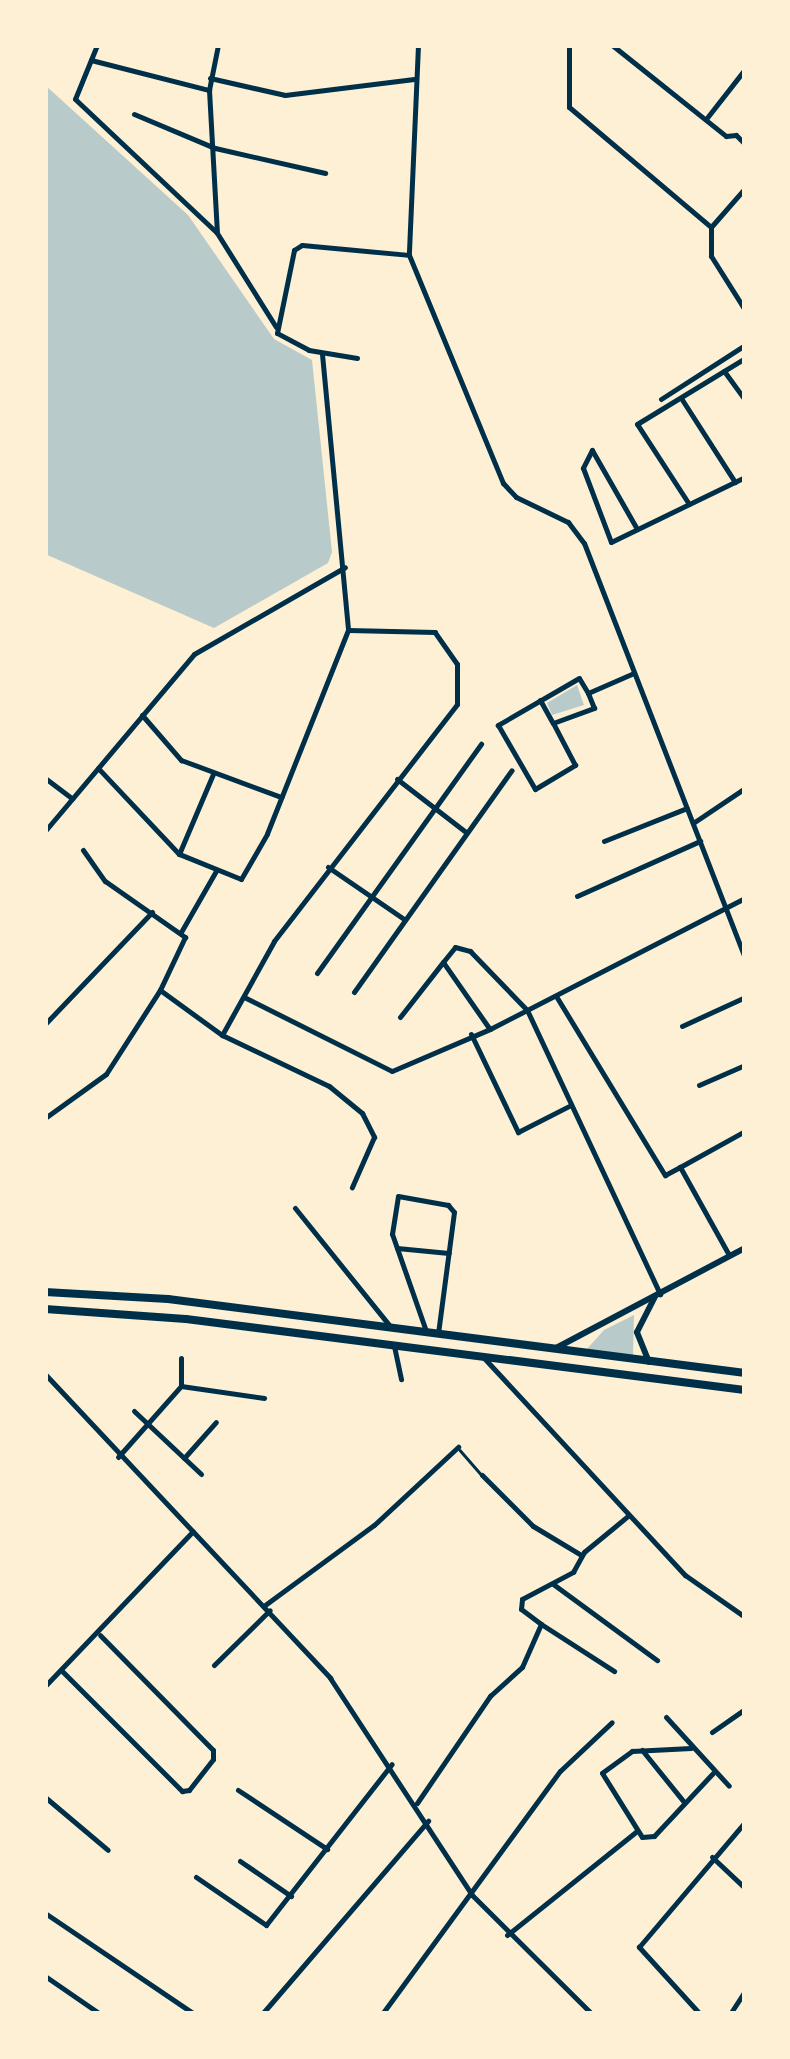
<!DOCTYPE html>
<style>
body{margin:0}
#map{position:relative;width:790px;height:2059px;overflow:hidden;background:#fdf0d5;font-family:"Archivo Narrow",sans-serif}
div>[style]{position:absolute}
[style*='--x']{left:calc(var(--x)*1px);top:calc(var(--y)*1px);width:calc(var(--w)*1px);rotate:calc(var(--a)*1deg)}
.green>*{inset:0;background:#b9caca}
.service>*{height:2.5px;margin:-1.25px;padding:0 1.25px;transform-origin:1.25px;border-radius:1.25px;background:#003049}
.minor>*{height:5px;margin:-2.5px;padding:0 2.5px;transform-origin:2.5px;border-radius:2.5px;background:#003049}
.secondary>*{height:6px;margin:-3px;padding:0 3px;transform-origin:3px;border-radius:3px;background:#003049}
.primary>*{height:8px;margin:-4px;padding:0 4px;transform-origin:4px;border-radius:4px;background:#003049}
span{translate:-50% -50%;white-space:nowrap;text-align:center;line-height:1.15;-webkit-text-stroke:8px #fdf0d5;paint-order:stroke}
.frame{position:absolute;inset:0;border:48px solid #fdf0d5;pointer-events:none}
</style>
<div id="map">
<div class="green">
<i style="clip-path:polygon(45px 85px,188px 215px,274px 339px,312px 360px,332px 552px,328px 563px,214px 628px,45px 554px)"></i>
<i style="clip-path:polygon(577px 685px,584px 705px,552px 715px,547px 703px)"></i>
<i style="clip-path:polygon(634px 1315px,633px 1355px,586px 1350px,604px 1330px)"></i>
</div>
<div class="service">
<i style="--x:460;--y:1450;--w:32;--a:49"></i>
</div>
<div class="minor">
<i style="--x:97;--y:45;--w:58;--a:112.2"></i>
<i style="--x:75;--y:99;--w:195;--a:43.3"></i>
<i style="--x:218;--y:45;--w:46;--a:101.3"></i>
<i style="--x:209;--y:90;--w:143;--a:86.8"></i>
<i style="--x:217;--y:233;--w:111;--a:57.9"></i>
<i style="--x:418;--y:45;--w:210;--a:92.5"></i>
<i style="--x:409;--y:255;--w:247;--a:67.6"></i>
<i style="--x:503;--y:483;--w:19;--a:47"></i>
<i style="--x:516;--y:497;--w:58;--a:25.7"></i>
<i style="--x:568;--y:522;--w:26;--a:53"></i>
<i style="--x:584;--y:543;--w:445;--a:68.8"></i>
<i style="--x:569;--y:45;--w:62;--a:90"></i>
<i style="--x:569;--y:107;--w:186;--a:40.2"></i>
<i style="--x:711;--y:227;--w:29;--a:90"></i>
<i style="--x:711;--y:256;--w:64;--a:57.8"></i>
<i style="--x:612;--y:45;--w:146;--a:38.6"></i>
<i style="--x:726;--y:136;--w:10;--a:-6"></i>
<i style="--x:736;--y:135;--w:13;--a:45"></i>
<i style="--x:91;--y:60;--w:122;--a:14.3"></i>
<i style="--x:210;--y:78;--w:77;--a:12.8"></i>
<i style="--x:285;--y:95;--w:130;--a:-7.1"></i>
<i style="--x:134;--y:114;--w:88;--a:22.8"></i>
<i style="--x:215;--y:148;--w:113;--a:12.8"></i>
<i style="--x:706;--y:119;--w:63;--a:-52"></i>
<i style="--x:711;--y:227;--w:52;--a:-48.9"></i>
<i style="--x:322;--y:354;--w:276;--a:84.6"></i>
<i style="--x:357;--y:358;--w:49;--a:-170.5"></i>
<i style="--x:309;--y:350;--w:36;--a:-152"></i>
<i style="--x:277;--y:333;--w:85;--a:-78.4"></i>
<i style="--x:294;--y:250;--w:9;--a:-32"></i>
<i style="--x:302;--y:245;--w:107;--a:5.3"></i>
<i style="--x:724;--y:371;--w:36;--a:54"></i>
<i style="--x:681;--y:398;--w:100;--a:57.3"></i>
<i style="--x:661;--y:399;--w:100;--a:-32.7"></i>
<i style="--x:689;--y:504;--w:95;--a:-123"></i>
<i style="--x:637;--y:424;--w:127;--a:-31.4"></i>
<i style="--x:637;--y:529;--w:91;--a:-119.7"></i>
<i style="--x:592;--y:450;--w:20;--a:117"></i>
<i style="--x:583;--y:468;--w:79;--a:69.3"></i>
<i style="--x:611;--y:542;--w:149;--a:-25.9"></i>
<i style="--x:588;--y:693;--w:17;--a:-121"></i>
<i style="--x:579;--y:678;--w:94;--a:149.9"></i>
<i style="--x:498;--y:725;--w:74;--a:60"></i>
<i style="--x:535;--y:789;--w:47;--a:-31"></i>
<i style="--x:575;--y:765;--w:47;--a:-117.6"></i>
<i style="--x:553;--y:723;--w:44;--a:-20.1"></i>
<i style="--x:594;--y:708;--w:16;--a:-112"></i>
<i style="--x:588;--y:693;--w:50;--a:-23.5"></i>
<i style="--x:540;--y:700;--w:26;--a:61"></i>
<i style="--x:142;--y:715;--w:60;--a:49.1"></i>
<i style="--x:181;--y:760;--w:107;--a:20.3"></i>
<i style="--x:45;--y:778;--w:34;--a:37"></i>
<i style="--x:397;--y:779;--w:88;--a:37.6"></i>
<i style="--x:693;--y:823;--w:63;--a:-33.9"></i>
<i style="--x:45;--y:831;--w:231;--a:-49.9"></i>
<i style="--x:194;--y:654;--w:174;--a:-29.9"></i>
<i style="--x:604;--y:841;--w:89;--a:-21.7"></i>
<i style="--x:83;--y:850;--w:38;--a:55"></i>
<i style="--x:105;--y:881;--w:98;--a:35"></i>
<i style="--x:185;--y:937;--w:59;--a:115.3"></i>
<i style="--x:179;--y:854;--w:87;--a:-67"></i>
<i style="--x:328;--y:867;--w:92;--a:34.4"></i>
<i style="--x:577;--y:896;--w:135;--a:-24.1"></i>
<i style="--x:181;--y:932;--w:70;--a:-60.2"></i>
<i style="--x:317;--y:973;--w:282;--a:-54.4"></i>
<i style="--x:354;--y:992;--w:272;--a:-54.6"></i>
<i style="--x:556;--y:996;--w:210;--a:58.7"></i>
<i style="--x:665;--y:1175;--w:17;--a:-28"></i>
<i style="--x:244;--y:997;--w:165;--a:26.6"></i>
<i style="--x:392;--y:1071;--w:107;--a:-23.2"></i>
<i style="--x:490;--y:1029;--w:287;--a:-27.2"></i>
<i style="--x:400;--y:1017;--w:70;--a:-52"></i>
<i style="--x:45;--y:1024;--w:155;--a:-46.3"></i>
<i style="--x:682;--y:1026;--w:69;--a:-24.7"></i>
<i style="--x:489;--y:1028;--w:80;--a:-124.9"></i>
<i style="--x:443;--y:962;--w:19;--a:-51"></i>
<i style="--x:455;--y:947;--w:16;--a:15"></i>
<i style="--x:470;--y:951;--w:82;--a:46"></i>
<i style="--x:527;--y:1010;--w:314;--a:64.9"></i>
<i style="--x:471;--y:1034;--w:109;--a:64.4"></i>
<i style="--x:518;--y:1132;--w:57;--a:-27"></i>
<i style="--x:222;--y:1035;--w:119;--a:25.5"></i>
<i style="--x:329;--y:1086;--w:43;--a:39.3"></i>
<i style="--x:362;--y:1113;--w:27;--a:63"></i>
<i style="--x:374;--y:1137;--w:55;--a:113.7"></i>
<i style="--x:699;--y:1085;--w:50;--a:-23.5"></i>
<i style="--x:45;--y:1118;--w:75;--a:-35.8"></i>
<i style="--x:106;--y:1074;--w:100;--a:-57.3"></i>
<i style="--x:160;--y:990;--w:77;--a:36"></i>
<i style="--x:222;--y:1035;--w:107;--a:-61"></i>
<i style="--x:274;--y:941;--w:299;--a:-52.3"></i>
<i style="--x:457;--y:704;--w:40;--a:-90"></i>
<i style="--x:457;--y:664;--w:39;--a:-125"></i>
<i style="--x:435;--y:632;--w:87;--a:-178.7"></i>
<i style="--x:348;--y:630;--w:219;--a:111.7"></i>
<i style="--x:267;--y:834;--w:52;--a:120"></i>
<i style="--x:241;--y:879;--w:67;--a:-158"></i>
<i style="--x:179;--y:854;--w:118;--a:-133.3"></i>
<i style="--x:295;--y:1208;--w:151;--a:51.2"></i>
<i style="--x:397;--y:1248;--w:52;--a:5.5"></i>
<i style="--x:729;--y:1255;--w:101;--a:-119.1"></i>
<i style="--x:680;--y:1167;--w:74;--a:-29"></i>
<i style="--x:426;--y:1331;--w:103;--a:-109.3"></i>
<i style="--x:392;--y:1234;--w:38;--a:-81"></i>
<i style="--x:398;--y:1196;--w:51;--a:10.2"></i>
<i style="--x:448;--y:1205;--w:9;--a:49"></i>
<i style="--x:454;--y:1212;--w:123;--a:97.5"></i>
<i style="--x:394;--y:1346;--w:34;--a:78"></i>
<i style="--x:484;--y:1358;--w:296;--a:47.2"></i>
<i style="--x:685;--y:1575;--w:73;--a:35"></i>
<i style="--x:45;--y:1374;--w:417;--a:46.8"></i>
<i style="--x:330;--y:1678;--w:259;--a:56.8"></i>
<i style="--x:472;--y:1895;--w:169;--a:44.8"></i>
<i style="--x:181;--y:1385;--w:27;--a:-90"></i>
<i style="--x:134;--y:1411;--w:92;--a:43.2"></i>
<i style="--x:118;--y:1457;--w:95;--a:-48.4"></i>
<i style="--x:181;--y:1386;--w:84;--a:8.2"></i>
<i style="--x:184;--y:1458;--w:48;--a:-48.4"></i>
<i style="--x:482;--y:1475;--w:72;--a:45"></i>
<i style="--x:533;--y:1526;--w:56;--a:31.1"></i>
<i style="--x:553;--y:1584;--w:129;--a:36.2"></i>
<i style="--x:265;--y:1605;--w:135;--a:-36.3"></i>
<i style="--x:374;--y:1525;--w:115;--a:-42.9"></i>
<i style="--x:541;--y:1624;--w:87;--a:32.8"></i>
<i style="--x:214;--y:1665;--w:78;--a:-44.5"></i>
<i style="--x:62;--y:1671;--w:170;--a:45"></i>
<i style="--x:182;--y:1791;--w:7;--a:-8"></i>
<i style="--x:189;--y:1790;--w:39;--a:-52"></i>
<i style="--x:213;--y:1759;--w:9;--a:-90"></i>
<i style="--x:213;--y:1750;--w:161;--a:-134.5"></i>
<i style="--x:45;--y:1686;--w:214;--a:-46.3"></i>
<i style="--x:666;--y:1717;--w:93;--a:47.6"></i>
<i style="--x:712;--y:1732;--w:40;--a:-34.9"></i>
<i style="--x:691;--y:1748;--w:59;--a:177.1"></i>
<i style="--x:632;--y:1751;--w:37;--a:144"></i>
<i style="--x:602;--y:1773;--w:75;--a:58"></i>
<i style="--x:642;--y:1837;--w:12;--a:-5"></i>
<i style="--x:654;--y:1836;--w:86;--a:-46.9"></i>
<i style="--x:642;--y:1750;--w:67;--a:51.1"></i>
<i style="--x:238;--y:1790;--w:107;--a:33.5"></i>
<i style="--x:45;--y:1797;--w:82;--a:40.1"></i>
<i style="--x:417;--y:1803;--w:130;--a:-55.7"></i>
<i style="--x:490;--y:1696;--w:43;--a:-42.2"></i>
<i style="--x:522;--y:1667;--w:47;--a:-66.2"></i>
<i style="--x:541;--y:1624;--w:25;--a:-143"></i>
<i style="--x:521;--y:1609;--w:10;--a:-84"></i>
<i style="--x:522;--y:1599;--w:58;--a:-27.9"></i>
<i style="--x:573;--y:1572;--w:23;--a:-61"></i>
<i style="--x:584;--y:1552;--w:58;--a:-39.4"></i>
<i style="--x:712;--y:1857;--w:45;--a:43.2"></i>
<i style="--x:240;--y:1861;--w:62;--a:34.5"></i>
<i style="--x:196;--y:1877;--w:85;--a:34.4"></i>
<i style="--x:266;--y:1925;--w:204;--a:-52"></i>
<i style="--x:45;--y:1913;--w:180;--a:34.1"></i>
<i style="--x:507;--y:1935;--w:166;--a:-38.7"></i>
<i style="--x:45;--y:1976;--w:67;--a:34.6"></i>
<i style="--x:262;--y:2014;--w:255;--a:-49.3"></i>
<i style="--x:382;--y:2014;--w:301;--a:-53.8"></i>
<i style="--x:560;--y:1771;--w:71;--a:-43.3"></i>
<i style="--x:700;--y:2014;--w:91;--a:-132.3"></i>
<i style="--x:639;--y:1947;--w:164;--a:-49.7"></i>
<i style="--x:730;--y:2014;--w:27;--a:-57"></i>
</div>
<div class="secondary">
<i style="--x:556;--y:1348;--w:214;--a:-27.9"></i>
<i style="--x:649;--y:1362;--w:32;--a:-112"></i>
<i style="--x:637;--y:1332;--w:39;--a:-63"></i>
</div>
<div class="primary">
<i style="--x:45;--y:1292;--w:123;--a:3.3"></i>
<i style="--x:168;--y:1299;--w:582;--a:7.31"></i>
<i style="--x:45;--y:1309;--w:141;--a:4.1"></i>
<i style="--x:186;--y:1319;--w:563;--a:7.24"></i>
</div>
<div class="frame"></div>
</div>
